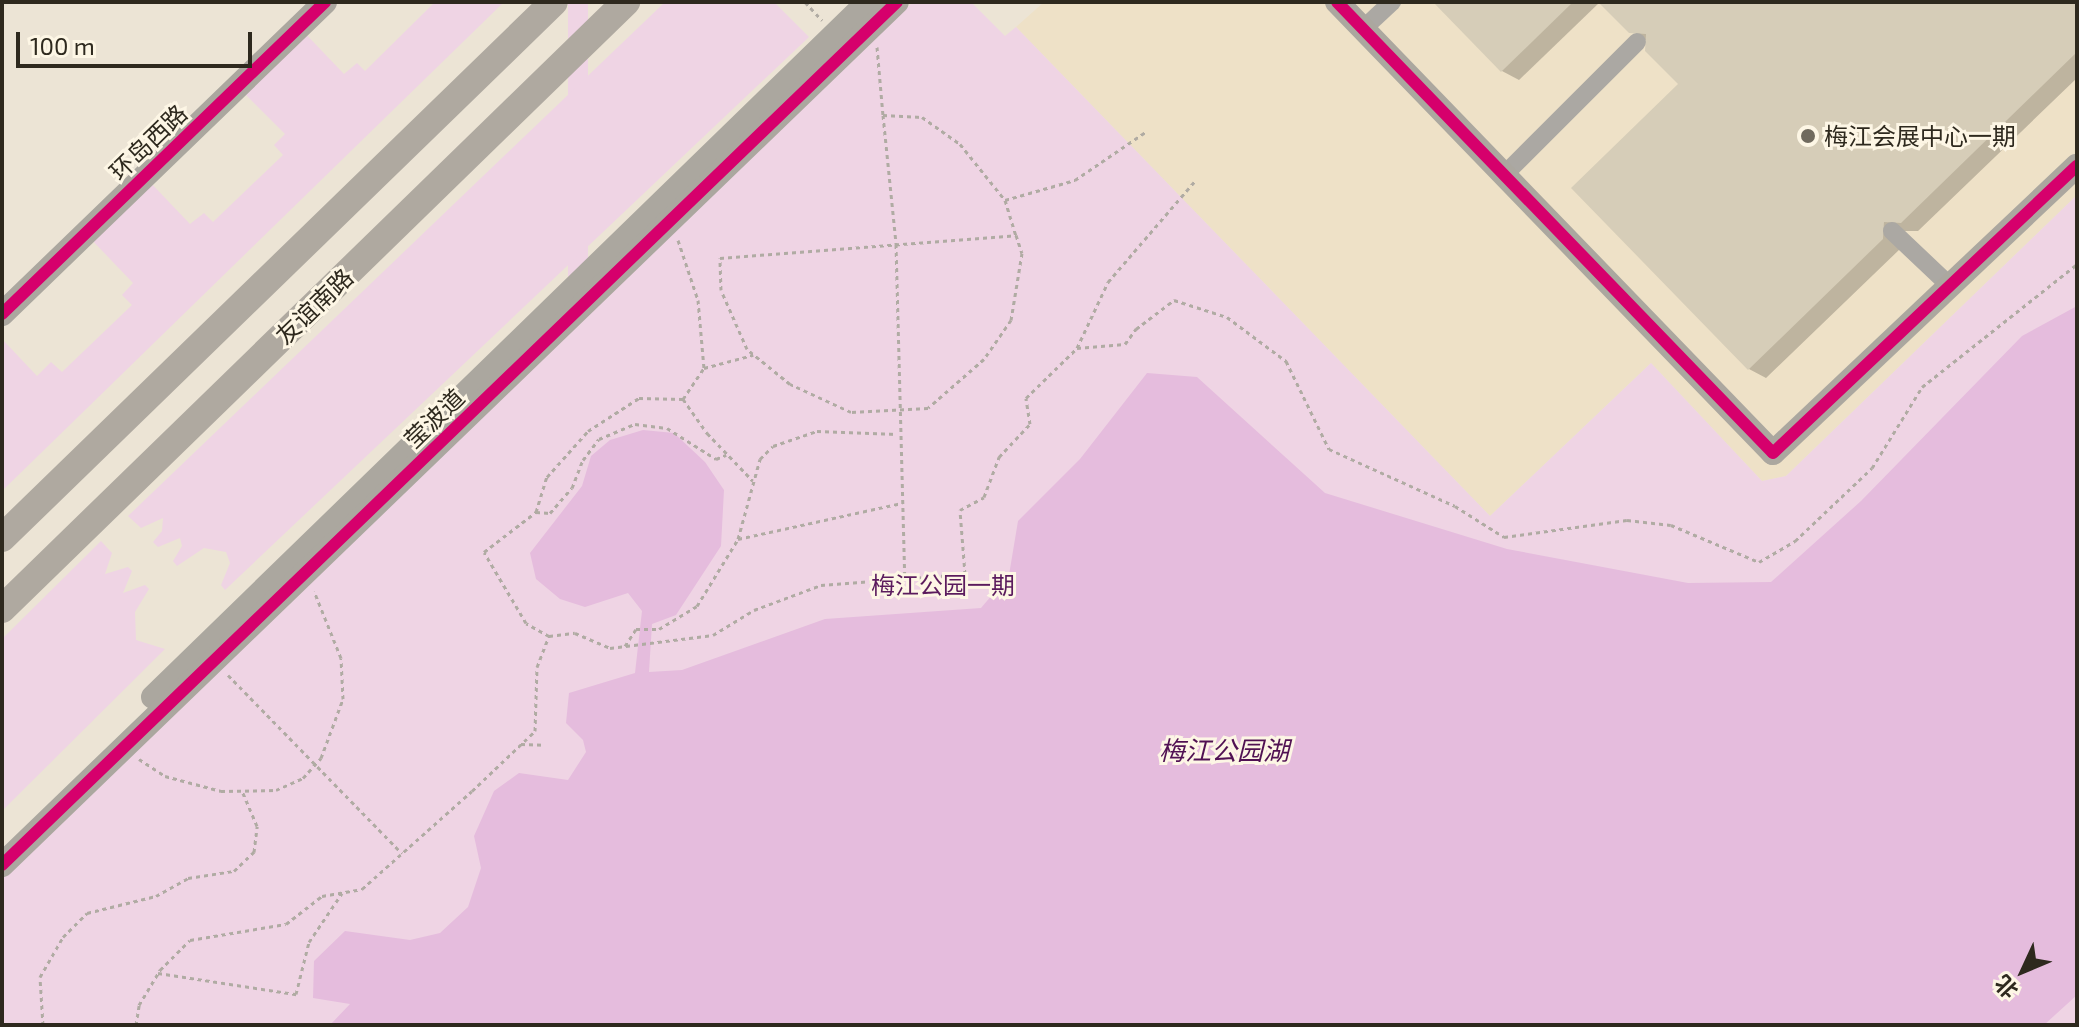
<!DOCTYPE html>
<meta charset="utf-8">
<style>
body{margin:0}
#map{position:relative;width:2079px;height:1027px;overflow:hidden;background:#ece4d5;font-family:"Exo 2","Noto Sans SC",sans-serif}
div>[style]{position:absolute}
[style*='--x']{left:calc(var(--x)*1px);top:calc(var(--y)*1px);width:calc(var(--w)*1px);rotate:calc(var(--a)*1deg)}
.built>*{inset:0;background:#eee1c7}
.green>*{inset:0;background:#efd4e4;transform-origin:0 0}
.water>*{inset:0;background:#e5bcdd}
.shadow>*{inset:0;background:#0003}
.building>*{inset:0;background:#d6cdb8}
.path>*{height:3px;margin-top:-1.5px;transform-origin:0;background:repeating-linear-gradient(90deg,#b0aba3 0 4px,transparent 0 8px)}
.street>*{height:18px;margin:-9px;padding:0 9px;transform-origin:9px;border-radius:9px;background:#aba8a3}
.secondary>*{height:24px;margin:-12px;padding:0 12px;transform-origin:12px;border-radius:12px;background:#aba79f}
.primary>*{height:28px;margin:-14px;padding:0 14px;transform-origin:14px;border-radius:14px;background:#afa9a0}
.cycleway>*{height:12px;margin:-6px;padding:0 6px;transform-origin:6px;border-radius:6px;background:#d6006c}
.dots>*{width:22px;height:22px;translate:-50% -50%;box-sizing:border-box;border:4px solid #fdf6e5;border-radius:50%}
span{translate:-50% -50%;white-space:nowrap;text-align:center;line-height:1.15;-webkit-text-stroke:6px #fdf6e5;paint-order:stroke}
.poi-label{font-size:24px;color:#2e291e}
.left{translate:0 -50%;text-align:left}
.street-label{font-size:24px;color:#2e291e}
.park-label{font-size:24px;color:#5b1b5d}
.water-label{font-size:26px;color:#511153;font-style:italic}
.frame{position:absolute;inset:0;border:4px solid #2e291e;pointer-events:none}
.north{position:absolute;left:1983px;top:931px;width:80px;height:80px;-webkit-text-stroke:6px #fdf6e5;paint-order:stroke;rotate:226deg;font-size:22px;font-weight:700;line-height:32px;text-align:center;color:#2e291e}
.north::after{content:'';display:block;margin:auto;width:28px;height:36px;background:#2e291e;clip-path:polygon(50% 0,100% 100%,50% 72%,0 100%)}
.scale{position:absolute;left:16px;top:32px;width:236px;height:36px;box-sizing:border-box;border:4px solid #2e291e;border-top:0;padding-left:10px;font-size:24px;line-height:28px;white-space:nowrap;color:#2e291e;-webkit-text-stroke:6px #fdf6e5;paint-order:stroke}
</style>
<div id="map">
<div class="built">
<i style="clip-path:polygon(1044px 2px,2077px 2px,2077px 195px,1786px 476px,1762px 481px,1651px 363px,1490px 516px,1016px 27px)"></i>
</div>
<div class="green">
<i style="clip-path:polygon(435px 2px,504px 2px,2px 491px,2px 339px,37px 376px,51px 362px,62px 372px,132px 305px,122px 295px,133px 283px,88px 236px,147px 179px,190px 224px,204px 213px,213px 222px,283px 155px,274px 145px,285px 134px,239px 88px,300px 28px,344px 74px,357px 63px,365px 71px)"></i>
<i style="left:568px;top:2px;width:20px;height:791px"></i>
<i style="clip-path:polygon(665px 2px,774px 2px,809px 37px,225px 590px,221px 585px,230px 563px,226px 552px,204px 548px,177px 566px,173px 561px,182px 546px,180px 538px,158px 547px,153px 542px,162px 531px,163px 518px,141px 528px,128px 516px)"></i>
<i style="clip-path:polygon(913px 2px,971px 2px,1005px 36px,1016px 27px,1490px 516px,1651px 363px,1762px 481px,1786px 476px,2077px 195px,2077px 1025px,2px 1025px,2px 879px)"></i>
<i style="clip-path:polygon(101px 541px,112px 553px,105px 574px,128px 567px,132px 571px,123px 593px,145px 585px,149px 589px,135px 612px,136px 640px,165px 649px,2px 811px,2px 639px)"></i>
</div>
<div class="water">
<i style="clip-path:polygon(2077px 306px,2077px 995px,2044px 1025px,330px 1025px,350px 1004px,313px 998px,314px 961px,345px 931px,410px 940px,440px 933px,468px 907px,481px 868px,474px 836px,494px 791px,519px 773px,568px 780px,586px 752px,583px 740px,566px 723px,569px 693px,635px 673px,642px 611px,628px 593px,585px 607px,560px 599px,536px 579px,530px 553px,582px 486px,591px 456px,610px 440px,643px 430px,674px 433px,705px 462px,724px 490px,721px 546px,676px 615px,652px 624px,649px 672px,682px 670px,825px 619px,981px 608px,1009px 575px,1018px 521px,1080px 459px,1147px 373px,1197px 377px,1325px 493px,1507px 549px,1688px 583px,1771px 582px,1861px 501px,2022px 336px)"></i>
</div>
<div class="shadow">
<i style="clip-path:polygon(1436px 2px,1600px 2px,1519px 80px,1502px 71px)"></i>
<i style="clip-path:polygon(1601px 2px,2077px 2px,2077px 78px,1918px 231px,1900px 231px,1900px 249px,1766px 378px,1749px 369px,1574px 188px,1681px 84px,1648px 42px)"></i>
</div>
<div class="building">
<i style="clip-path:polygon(1433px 2px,1573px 2px,1501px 72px)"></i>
<i style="clip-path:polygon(1598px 2px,2077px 2px,2077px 52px,1901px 223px,1884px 222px,1883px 239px,1748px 370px,1571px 188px,1678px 84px,1645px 51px,1646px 34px,1629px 33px)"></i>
</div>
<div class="path">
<i style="--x:805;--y:2;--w:25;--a:47"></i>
<i style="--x:877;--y:47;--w:68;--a:85"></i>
<i style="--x:883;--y:115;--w:39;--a:3"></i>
<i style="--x:922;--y:117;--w:47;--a:35.4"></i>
<i style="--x:960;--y:144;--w:72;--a:51.2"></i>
<i style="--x:1005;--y:200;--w:37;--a:73"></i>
<i style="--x:1016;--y:235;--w:19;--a:72"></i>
<i style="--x:1022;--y:253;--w:68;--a:99.3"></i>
<i style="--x:1011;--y:320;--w:47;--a:124.7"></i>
<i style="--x:984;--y:359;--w:74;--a:138.8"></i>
<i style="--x:928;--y:408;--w:77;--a:177"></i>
<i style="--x:851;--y:412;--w:67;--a:-155.3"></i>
<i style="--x:790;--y:384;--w:55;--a:-140.9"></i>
<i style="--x:747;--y:349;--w:64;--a:-113.8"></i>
<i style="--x:721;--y:290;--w:32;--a:-92"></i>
<i style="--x:720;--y:258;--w:297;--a:-4.4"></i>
<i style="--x:883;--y:115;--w:130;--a:84.2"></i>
<i style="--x:896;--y:244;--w:334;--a:88.5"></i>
<i style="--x:1005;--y:200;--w:73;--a:-15.9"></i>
<i style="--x:1075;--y:180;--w:87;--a:-34.2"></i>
<i style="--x:678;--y:240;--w:63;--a:71.6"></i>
<i style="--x:698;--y:300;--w:68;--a:85"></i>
<i style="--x:1077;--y:348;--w:73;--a:-64.8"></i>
<i style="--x:1108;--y:282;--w:133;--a:-49.3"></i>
<i style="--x:683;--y:399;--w:37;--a:-56"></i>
<i style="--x:704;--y:368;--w:51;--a:-14.9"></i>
<i style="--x:536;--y:512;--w:14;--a:4"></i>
<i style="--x:550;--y:513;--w:33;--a:-49"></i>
<i style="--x:572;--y:488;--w:30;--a:-69"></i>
<i style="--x:583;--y:460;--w:26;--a:-53"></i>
<i style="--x:599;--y:439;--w:39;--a:-23"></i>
<i style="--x:635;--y:424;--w:32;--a:7"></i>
<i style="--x:667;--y:428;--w:58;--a:32.3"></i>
<i style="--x:716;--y:459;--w:11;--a:-22"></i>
<i style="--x:738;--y:539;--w:83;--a:-74.6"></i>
<i style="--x:760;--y:459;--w:18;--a:-45"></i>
<i style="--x:773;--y:446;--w:46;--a:-18.8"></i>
<i style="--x:817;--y:431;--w:80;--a:2.1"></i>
<i style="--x:549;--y:636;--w:26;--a:-151"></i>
<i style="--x:526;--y:623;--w:82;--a:-120.6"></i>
<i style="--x:484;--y:552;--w:66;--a:-37.6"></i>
<i style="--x:536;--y:512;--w:37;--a:-73"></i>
<i style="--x:547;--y:477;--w:62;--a:-48.3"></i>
<i style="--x:588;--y:431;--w:61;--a:-32.9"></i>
<i style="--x:639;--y:398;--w:44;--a:1.3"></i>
<i style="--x:683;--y:399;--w:42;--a:54.8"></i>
<i style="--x:707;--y:433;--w:66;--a:46.2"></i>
<i style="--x:625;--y:646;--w:20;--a:-57"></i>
<i style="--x:636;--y:629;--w:23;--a:0"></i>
<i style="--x:659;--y:629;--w:44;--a:-31.2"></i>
<i style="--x:697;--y:606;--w:79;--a:-58.5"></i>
<i style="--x:738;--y:539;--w:168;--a:-12.4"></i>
<i style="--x:228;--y:675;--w:249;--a:45.7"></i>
<i style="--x:521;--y:744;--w:23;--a:2"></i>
<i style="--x:139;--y:759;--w:31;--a:33"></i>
<i style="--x:165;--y:776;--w:58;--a:15"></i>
<i style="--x:221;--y:791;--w:55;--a:-1"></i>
<i style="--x:276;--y:790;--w:30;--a:-24"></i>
<i style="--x:303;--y:778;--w:27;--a:-48"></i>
<i style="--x:321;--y:758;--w:63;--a:-69.6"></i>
<i style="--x:343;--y:699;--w:41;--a:-92.8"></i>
<i style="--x:341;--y:658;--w:72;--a:-111.9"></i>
<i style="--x:158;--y:973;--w:140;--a:8.7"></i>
<i style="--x:296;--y:994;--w:54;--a:-76"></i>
<i style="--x:309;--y:942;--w:59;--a:-56"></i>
<i style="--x:43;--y:1025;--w:48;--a:-93.6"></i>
<i style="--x:40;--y:977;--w:46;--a:-60.1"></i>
<i style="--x:63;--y:937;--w:34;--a:-45"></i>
<i style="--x:87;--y:913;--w:71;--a:-13.8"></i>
<i style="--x:156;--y:896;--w:37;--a:-29"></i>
<i style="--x:188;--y:878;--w:47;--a:-8.7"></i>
<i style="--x:234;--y:871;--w:28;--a:-44"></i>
<i style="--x:254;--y:852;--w:26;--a:-83"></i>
<i style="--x:257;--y:826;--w:39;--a:-113"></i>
<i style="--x:136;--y:1025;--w:20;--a:-81"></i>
<i style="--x:139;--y:1005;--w:41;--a:-59"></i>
<i style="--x:160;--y:970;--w:42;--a:-45"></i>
<i style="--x:190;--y:940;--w:97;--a:-9.5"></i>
<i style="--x:286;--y:924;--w:46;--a:-37.9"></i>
<i style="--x:322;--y:896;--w:41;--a:-9.9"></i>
<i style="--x:362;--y:889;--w:147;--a:-41.7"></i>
<i style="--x:472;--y:791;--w:87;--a:-43.6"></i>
<i style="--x:535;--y:731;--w:64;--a:-88.2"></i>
<i style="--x:537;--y:667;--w:33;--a:-69"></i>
<i style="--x:549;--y:636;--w:26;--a:-7"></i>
<i style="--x:575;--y:633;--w:38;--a:23"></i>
<i style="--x:610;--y:648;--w:104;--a:-7.2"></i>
<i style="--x:713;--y:635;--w:48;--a:-31.4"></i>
<i style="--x:754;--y:610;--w:72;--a:-20.5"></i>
<i style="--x:821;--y:585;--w:144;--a:-4.4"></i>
<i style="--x:965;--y:574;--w:64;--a:-94.5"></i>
<i style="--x:960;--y:510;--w:27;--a:-28"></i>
<i style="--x:984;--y:497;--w:43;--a:-69.4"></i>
<i style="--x:999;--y:457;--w:45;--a:-46.8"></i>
<i style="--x:1030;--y:424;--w:26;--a:-99"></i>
<i style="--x:1026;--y:398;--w:71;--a:-44.4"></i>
<i style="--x:1077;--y:348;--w:48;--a:-4.8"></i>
<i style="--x:1125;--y:344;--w:19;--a:-54"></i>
<i style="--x:1136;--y:329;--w:48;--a:-37.3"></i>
<i style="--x:1174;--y:300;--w:56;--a:17.8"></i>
<i style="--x:1227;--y:317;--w:74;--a:36.7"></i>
<i style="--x:1286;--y:361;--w:98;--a:64"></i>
<i style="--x:1329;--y:449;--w:138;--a:24.3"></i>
<i style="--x:1455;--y:506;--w:58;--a:32.3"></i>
<i style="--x:1504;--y:537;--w:124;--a:-7.9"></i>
<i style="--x:1627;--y:520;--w:44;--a:6.5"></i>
<i style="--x:1671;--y:525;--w:95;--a:22.8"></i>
<i style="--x:1759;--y:562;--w:42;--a:-30.3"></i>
<i style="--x:1795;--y:541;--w:106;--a:-43.5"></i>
<i style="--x:1872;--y:468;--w:95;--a:-58.3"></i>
<i style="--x:1922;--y:387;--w:198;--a:-38.4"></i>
</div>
<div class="street">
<i style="--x:1363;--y:29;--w:40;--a:-43"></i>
<i style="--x:1504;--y:175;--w:188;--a:-45"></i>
<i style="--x:1892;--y:231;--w:80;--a:43.5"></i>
</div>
<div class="secondary">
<i style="--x:1337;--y:2;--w:627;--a:45.97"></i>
<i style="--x:1773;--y:453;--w:418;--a:-43.4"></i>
<i style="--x:2;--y:314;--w:449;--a:-44"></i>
<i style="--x:153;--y:697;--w:997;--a:-44.19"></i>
<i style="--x:2;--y:865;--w:1243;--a:-43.96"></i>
</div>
<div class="primary">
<i style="--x:2;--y:538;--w:769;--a:-44.16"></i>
<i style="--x:2;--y:609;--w:871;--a:-44.21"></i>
</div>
<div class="cycleway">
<i style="--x:1337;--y:2;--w:627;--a:45.97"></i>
<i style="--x:1773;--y:453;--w:418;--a:-43.4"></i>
<i style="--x:2;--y:314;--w:449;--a:-44"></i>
<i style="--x:2;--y:865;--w:1243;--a:-43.96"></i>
</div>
<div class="dots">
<i style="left:1808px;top:136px;background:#706a5e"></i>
</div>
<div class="poi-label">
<span class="left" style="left:1824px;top:136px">梅江会展中心一期</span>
</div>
<div class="street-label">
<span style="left:148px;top:142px;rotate:-44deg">环岛西路</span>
<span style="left:314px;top:306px;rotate:-44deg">友谊南路</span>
<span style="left:434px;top:418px;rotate:-44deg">莹波道</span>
</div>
<div class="park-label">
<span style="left:943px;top:585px">梅江公园一期</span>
</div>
<div class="water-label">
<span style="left:1224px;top:750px">梅江公园湖</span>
</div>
<div class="frame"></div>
<div class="north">北</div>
<div class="scale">100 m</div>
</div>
